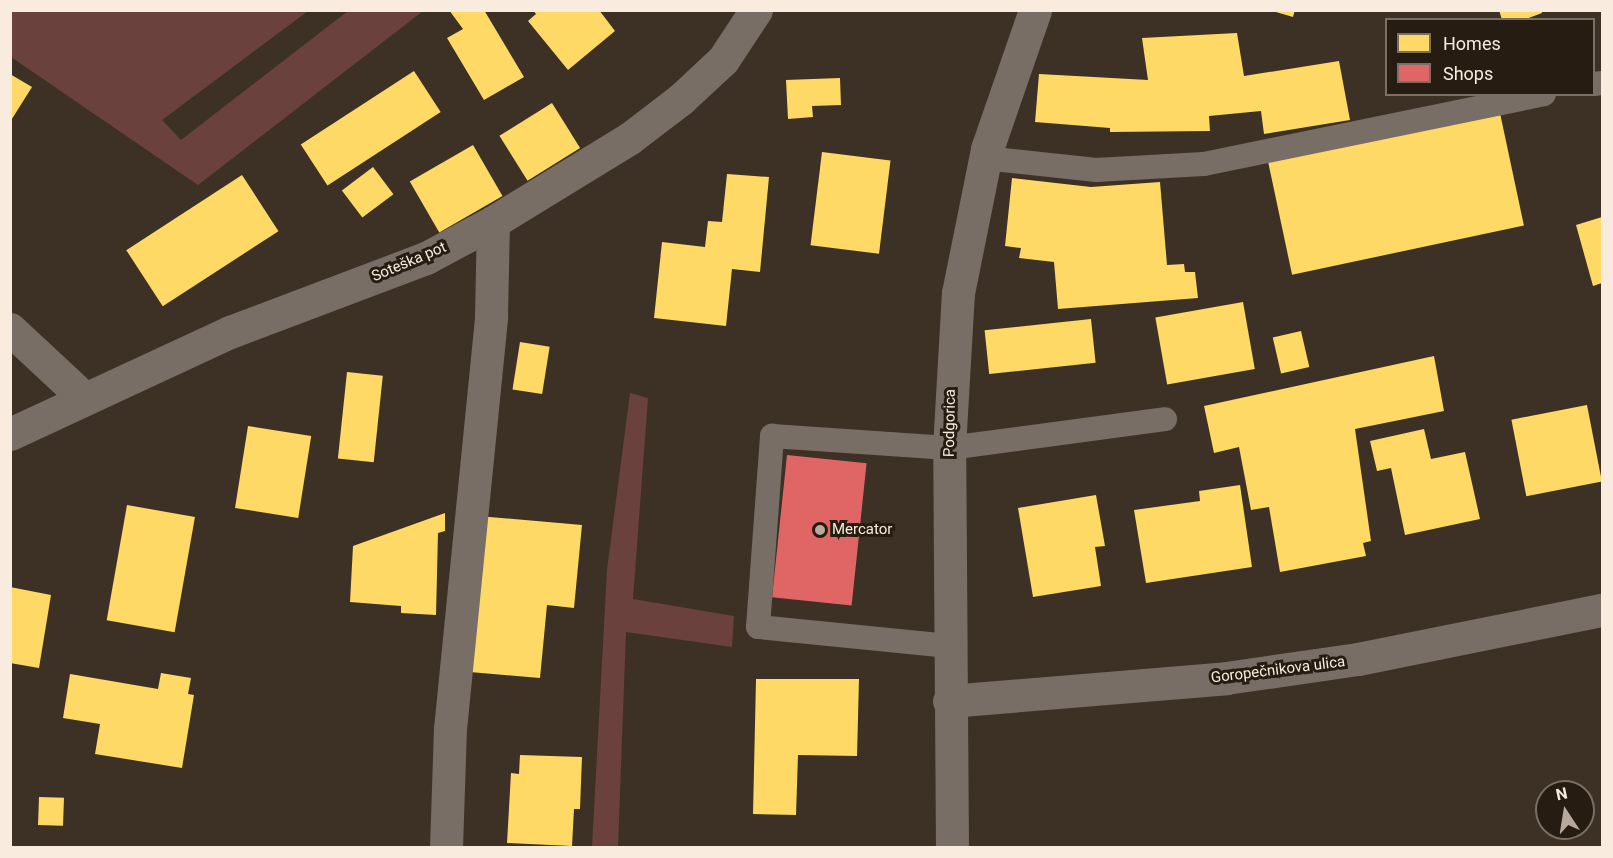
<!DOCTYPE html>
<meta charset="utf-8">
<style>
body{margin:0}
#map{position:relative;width:1613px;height:858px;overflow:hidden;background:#3d3125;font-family:Roboto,sans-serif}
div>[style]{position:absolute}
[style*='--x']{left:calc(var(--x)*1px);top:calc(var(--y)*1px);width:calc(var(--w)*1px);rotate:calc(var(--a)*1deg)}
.green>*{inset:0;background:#6b413d}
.homes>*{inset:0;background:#ffd966;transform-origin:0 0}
.shops>*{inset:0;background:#e06666;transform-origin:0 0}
.lane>*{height:24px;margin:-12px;padding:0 12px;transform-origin:12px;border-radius:12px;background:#786e65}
.street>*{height:33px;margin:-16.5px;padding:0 16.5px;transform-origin:16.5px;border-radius:16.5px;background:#786e65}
.secondary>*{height:33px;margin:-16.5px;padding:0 16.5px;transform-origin:16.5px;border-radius:16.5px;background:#786e65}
.dots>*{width:16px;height:16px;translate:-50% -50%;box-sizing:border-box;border:3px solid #261c12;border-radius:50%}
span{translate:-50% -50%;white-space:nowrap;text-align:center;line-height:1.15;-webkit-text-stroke:6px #261c12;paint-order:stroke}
.street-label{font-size:15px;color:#f9ebdd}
.poi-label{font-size:15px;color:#f9ebdd}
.left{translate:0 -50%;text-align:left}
.frame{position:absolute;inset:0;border:12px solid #f9ebdd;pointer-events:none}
.legend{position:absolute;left:1385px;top:18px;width:210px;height:78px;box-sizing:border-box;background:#261c12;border:2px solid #7a6f63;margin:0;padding:8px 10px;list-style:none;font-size:18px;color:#f9ebdd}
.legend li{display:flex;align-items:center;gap:12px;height:30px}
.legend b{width:30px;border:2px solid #7a6f63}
.north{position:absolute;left:1535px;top:780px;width:60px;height:60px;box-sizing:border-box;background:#261c12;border:2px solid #7a6f63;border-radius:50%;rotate:348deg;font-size:16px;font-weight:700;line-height:24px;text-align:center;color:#f9ebdd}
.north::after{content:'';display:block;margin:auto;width:21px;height:27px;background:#b7aa9d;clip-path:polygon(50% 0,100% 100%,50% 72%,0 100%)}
</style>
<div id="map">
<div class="green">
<i style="clip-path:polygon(11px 10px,308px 11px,162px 120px,181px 140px,348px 11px,423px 11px,198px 185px,11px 57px)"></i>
<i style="clip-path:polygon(630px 393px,648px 398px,633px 599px,734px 616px,732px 647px,626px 632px,618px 847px,592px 847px,607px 570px)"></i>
</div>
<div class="homes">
<i style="clip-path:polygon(449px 10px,484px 10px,524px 77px,484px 100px,447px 38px,463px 29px)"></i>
<i style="clip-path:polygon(533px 10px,599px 10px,615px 31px,568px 70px,528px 21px,536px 14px)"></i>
<i style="clip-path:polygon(1269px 10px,1295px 10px,1293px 17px)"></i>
<i style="clip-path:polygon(1499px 10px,1541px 10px,1542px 13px,1523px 20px,1502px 20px)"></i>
<i style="clip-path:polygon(1237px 33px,1244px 76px,1339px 61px,1350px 120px,1264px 134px,1261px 111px,1209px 116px,1210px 131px,1110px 132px,1110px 128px,1035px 122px,1039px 74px,1148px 80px,1142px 38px)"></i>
<i style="left:414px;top:71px;width:49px;height:135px;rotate:57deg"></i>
<i style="clip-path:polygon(10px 74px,32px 87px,10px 122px)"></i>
<i style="clip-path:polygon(840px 78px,841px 105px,812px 106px,813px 117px,788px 119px,786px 80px)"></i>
<i style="left:552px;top:103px;width:53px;height:62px;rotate:58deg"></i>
<i style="left:1500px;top:113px;width:115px;height:237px;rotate:78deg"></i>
<i style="left:473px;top:145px;width:59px;height:73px;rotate:60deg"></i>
<i style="left:822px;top:152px;width:69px;height:94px;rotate:7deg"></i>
<i style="left:373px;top:167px;width:34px;height:39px;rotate:53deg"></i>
<i style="clip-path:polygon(727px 174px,769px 177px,760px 272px,732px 269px,726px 326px,654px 318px,662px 242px,705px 247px,708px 221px,722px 222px)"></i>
<i style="left:242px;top:175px;width:67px;height:138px;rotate:57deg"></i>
<i style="clip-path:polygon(1012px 178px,1091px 187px,1160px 182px,1167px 265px,1184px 264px,1185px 272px,1195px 272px,1198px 298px,1058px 309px,1054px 262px,1019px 258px,1021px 248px,1005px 246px)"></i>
<i style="clip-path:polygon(1602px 217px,1602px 283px,1593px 286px,1576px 225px)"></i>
<i style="left:1243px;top:302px;width:68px;height:89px;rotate:80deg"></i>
<i style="left:1091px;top:319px;width:44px;height:107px;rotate:84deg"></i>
<i style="left:1301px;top:331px;width:37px;height:29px;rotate:77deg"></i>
<i style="left:520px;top:342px;width:30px;height:48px;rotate:9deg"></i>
<i style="clip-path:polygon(1434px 356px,1444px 411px,1355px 429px,1371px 541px,1363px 543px,1366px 556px,1280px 572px,1269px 507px,1251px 510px,1239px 447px,1214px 453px,1204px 406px)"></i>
<i style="left:347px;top:372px;width:36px;height:87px;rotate:6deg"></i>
<i style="left:1587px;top:405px;width:78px;height:77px;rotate:79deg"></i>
<i style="left:248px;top:426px;width:64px;height:83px;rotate:9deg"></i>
<i style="clip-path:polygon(1424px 429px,1431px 459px,1465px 452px,1480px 519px,1405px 535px,1391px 468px,1377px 471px,1370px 441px)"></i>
<i style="clip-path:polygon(1240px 485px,1252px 567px,1146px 583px,1134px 510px,1200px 501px,1199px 491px)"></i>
<i style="clip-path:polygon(1096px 495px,1105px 546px,1095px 547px,1101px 586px,1033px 597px,1018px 508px)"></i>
<i style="left:127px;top:505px;width:69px;height:117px;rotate:10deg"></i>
<i style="clip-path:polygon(445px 513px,445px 531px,438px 533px,436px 615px,401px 613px,401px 606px,350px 602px,353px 546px)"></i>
<i style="clip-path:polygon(478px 516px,582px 525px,574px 608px,547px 605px,540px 678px,470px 672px)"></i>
<i style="clip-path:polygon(10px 587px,51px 595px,39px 668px,10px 663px)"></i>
<i style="clip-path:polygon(161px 673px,191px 678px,188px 694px,194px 695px,182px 768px,95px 754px,100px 724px,63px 718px,70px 674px,158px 689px)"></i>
<i style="clip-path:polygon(756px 679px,859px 679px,857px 756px,798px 755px,796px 815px,753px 814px)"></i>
<i style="clip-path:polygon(520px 755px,582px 757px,580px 809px,574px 809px,572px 846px,507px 843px,511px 773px,519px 774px)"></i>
<i style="left:39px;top:797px;width:25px;height:28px;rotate:2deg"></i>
</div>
<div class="shops">
<i style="left:787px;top:455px;width:80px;height:143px;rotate:6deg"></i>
</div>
<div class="lane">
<i style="--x:1594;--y:84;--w:8;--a:-7"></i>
<i style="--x:984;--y:158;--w:113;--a:6.1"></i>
<i style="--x:1096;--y:170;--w:108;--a:-3.2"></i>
<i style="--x:1204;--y:164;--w:347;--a:-11.6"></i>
<i style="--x:949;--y:646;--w:192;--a:-174.3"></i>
<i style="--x:758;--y:627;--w:192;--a:-85.8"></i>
<i style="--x:772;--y:436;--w:177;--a:3.9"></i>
<i style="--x:949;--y:448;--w:218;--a:-7.6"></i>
</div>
<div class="street">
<i style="--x:10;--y:329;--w:101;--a:43"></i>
<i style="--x:10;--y:434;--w:242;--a:-24.9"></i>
<i style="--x:230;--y:332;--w:210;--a:-20.7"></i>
<i style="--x:426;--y:258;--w:76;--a:-28.2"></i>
<i style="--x:493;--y:222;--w:161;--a:-31.5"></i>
<i style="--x:630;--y:138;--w:64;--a:-37.4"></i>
<i style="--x:681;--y:99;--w:57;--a:-42.9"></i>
<i style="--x:723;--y:60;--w:60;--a:-56.6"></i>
<i style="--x:949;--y:701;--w:278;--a:-4.7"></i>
<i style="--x:1226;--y:678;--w:133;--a:-8.2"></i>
<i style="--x:1358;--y:659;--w:249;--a:-11.4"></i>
<i style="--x:446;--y:848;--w:119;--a:-88.1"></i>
<i style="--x:450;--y:729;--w:415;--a:-84.3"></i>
<i style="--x:491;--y:316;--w:94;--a:-88.8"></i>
</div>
<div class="secondary">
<i style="--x:952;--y:848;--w:400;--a:-90.4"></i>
<i style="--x:949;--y:448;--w:155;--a:-86.7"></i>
<i style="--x:958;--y:293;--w:147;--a:-78.6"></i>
<i style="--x:987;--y:149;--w:147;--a:-70.9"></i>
</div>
<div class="dots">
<i style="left:820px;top:530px;background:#b7aa9d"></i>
</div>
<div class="street-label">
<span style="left:409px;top:262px;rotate:-23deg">Soteška pot</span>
<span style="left:950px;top:423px;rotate:-89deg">Podgorica</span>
<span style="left:1278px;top:670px;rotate:-7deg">Goropečnikova ulica</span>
</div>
<div class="poi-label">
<span class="left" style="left:832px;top:530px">Mercator</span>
</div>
<div class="frame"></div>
<ul class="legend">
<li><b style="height:16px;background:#ffd966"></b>Homes</li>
<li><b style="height:16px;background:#e06666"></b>Shops</li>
</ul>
<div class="north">N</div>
</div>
